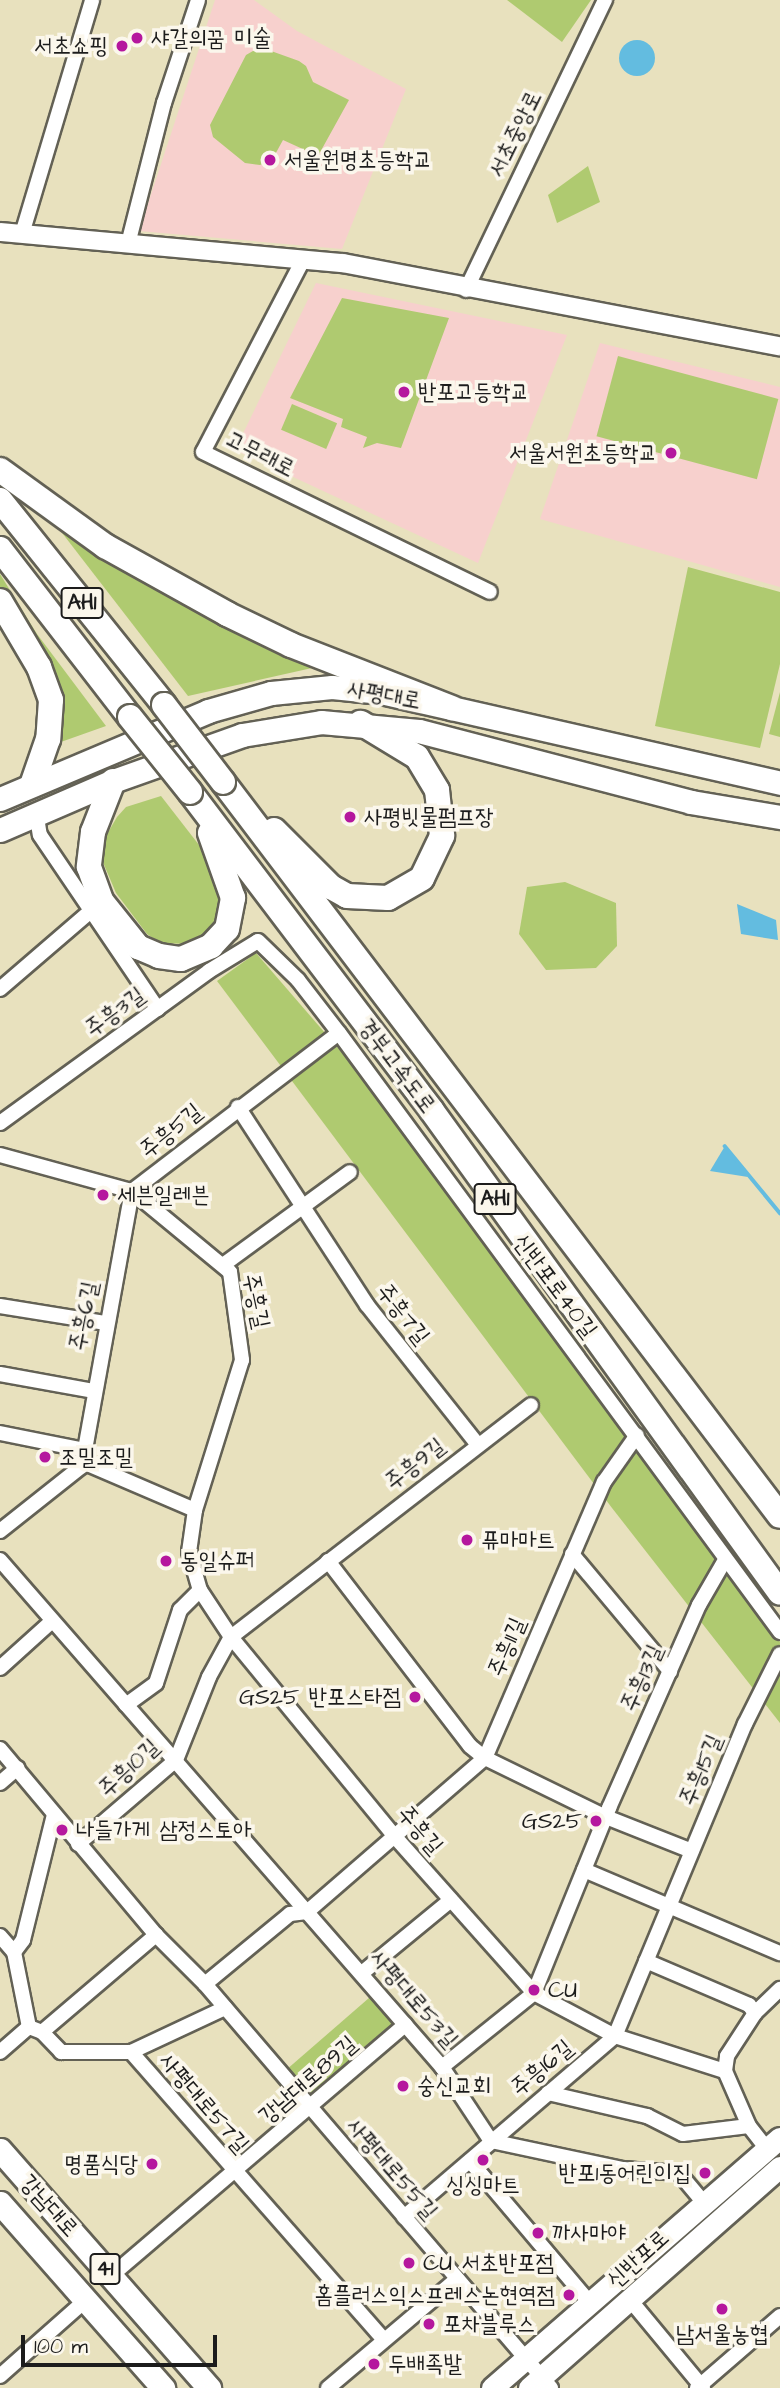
<!DOCTYPE html>
<meta charset="utf-8">
<style>
body{margin:0}
#map{position:relative;width:780px;height:2388px;overflow:hidden;background:#e8e1be;font-family:"Architects Daughter","Poor Story",sans-serif}
div>[style]{position:absolute}
[style*='--x']{left:calc(var(--x)*1px);top:calc(var(--y)*1px);width:calc(var(--w)*1px);rotate:calc(var(--a)*1deg)}
.built>*{inset:0;background:#f7d0cd}
.green>*{inset:0;background:#afca70;transform-origin:0 0}
.water>*{inset:0;background:#63bce0}
.round{border-radius:50%}
.stream>*{height:3.5px;margin:-1.75px;padding:0 1.75px;transform-origin:1.75px;border-radius:1.75px;background:#63bce0}
.roads{filter:drop-shadow(2px 0 #636155) drop-shadow(-2px 0 #636155) drop-shadow(0 2px #636155) drop-shadow(0 -2px #636155)}
.minor>*{height:14px;margin:-7px;padding:0 7px;transform-origin:7px;border-radius:7px;background:#fff}
.tertiary>*{height:18px;margin:-9px;padding:0 9px;transform-origin:9px;border-radius:9px;background:#fff}
.secondary>*{height:21px;margin:-10.5px;padding:0 10.5px;transform-origin:10.5px;border-radius:10.5px;background:#fff}
.primary>*{height:23px;margin:-11.5px;padding:0 11.5px;transform-origin:11.5px;border-radius:11.5px;background:#fff}
.trunk>*{height:24px;margin:-12px;padding:0 12px;transform-origin:12px;border-radius:12px;background:#fff}
.bridges{filter:drop-shadow(2px 0 #636155) drop-shadow(-2px 0 #636155) drop-shadow(0 2px #636155) drop-shadow(0 -2px #636155)}
.trunk-bridge>*{height:24px;margin:-12px;padding:0 12px;transform-origin:12px;border-radius:12px;background:#fff}
.dots>*{width:19px;height:19px;translate:-50% -50%;box-sizing:border-box;border:4px solid #fbf7ec;border-radius:50%}
span{translate:-50% -50%;white-space:nowrap;text-align:center;line-height:1.15;-webkit-text-stroke:7px #fbf7ec;paint-order:stroke}
.shield-label span{padding:2px 5px;background:#fbf7ec;border:2px solid;border-radius:5px;-webkit-text-stroke-width:0}
.shield-label{font-size:21px;color:#1c1c1c;font-weight:700}
.poi-label{font-size:23px;color:#1c1c1c}
.left{translate:0 -50%;text-align:left}
.right{translate:-100% -50%;text-align:right}
.street-label{font-size:23px;color:#1c1c1c}
.scale{position:absolute;left:21px;top:2335px;width:196px;height:32px;box-sizing:border-box;border:4px solid #1c1c1c;border-top:0;padding-left:9px;font-size:21px;line-height:24px;white-space:nowrap;color:#1c1c1c;-webkit-text-stroke:5px #fbf7ec;paint-order:stroke}
</style>
<div id="map">
<div class="built">
<i style="clip-path:polygon(215px 0,254px 0,297px 31px,406px 89px,342px 249px,139px 231px)"></i>
<i style="clip-path:polygon(316px 283px,567px 335px,478px 563px,235px 450px)"></i>
<i style="clip-path:polygon(600px 343px,780px 387px,780px 587px,540px 519px)"></i>
</div>
<div class="green">
<i style="clip-path:polygon(507px 0,591px 0,562px 42px)"></i>
<i style="clip-path:polygon(260px 47px,299px 61px,306px 66px,313px 82px,349px 100px,318px 156px,283px 140px,272px 160px,260px 165px,245px 163px,213px 137px,210px 125px,246px 55px)"></i>
<i style="clip-path:polygon(588px 166px,600px 202px,557px 223px,548px 195px)"></i>
<i style="clip-path:polygon(342px 298px,449px 318px,401px 448px,377px 443px,363px 448px,367px 437px,341px 427px,343px 419px,290px 398px)"></i>
<i style="left:618px;top:356px;width:166px;height:83px;rotate:15deg"></i>
<i style="left:292px;top:404px;width:49px;height:28px;rotate:23deg"></i>
<i style="clip-path:polygon(39px 503px,291px 651px,312px 668px,188px 696px)"></i>
<i style="clip-path:polygon(688px 567px,780px 592px,780px 664px,760px 748px,655px 726px)"></i>
<i style="clip-path:polygon(0 574px,37px 634px,106px 726px,58px 743px,63px 714px,60px 692px,0 593px)"></i>
<i style="clip-path:polygon(780px 692px,780px 737px,769px 734px)"></i>
<i style="clip-path:polygon(161px 796px,220px 872px,221px 917px,204px 938px,189px 944px,160px 943px,147px 934px,116px 893px,102px 860px,103px 841px,117px 817px,126px 807px)"></i>
<i style="clip-path:polygon(565px 882px,616px 903px,617px 946px,596px 968px,546px 970px,519px 934px,527px 887px)"></i>
<i style="clip-path:polygon(256px 953px,344px 1055px,780px 1642px,780px 1723px,612px 1508px,217px 981px)"></i>
<i style="left:377px;top:1991px;width:41px;height:127px;rotate:49deg"></i>
</div>
<div class="water">
<i class="round" style="left:619px;top:40px;width:36px;height:36px"></i>
<i style="clip-path:polygon(737px 904px,776px 920px,778px 940px,741px 934px)"></i>
<i style="clip-path:polygon(725px 1146px,748px 1177px,710px 1171px)"></i>
</div>
<div class="stream">
<i style="--x:725;--y:1146;--w:87;--a:50.6"></i>
</div>
<div class="roads">
<div class="minor">
<i style="--x:22;--y:234;--w:244;--a:-73.3"></i>
<i style="--x:128;--y:244;--w:146;--a:-75.7"></i>
<i style="--x:164;--y:103;--w:108;--a:-71.7"></i>
<i style="--x:303;--y:260;--w:216;--a:117.5"></i>
<i style="--x:203;--y:452;--w:319;--a:26"></i>
<i style="--x:466;--y:290;--w:322;--a:-64.4"></i>
<i style="--x:36;--y:811;--w:24;--a:81"></i>
<i style="--x:40;--y:835;--w:210;--a:55.9"></i>
<i style="--x:0;--y:989;--w:121;--a:-40.7"></i>
<i style="--x:238;--y:1107;--w:236;--a:56.9"></i>
<i style="--x:367;--y:1305;--w:177;--a:51.6"></i>
<i style="--x:0;--y:1123;--w:258;--a:-36"></i>
<i style="--x:209;--y:971;--w:57;--a:-31.5"></i>
<i style="--x:258;--y:941;--w:56;--a:44.3"></i>
<i style="--x:298;--y:980;--w:67;--a:52.3"></i>
<i style="--x:339;--y:1033;--w:744;--a:53.64"></i>
<i style="--x:0;--y:1155;--w:137;--a:15.3"></i>
<i style="--x:132;--y:1191;--w:127;--a:39.6"></i>
<i style="--x:230;--y:1272;--w:89;--a:82.2"></i>
<i style="--x:242;--y:1360;--w:157;--a:107.4"></i>
<i style="--x:195;--y:1510;--w:42;--a:98.1"></i>
<i style="--x:189;--y:1552;--w:40;--a:74"></i>
<i style="--x:200;--y:1590;--w:56;--a:56.6"></i>
<i style="--x:231;--y:1637;--w:260;--a:50.6"></i>
<i style="--x:396;--y:1838;--w:208;--a:48.3"></i>
<i style="--x:534;--y:1993;--w:92;--a:28"></i>
<i style="--x:615;--y:2036;--w:115;--a:17.7"></i>
<i style="--x:725;--y:2071;--w:60;--a:66.4"></i>
<i style="--x:749;--y:2126;--w:29;--a:52"></i>
<i style="--x:223;--y:1265;--w:157;--a:-36.2"></i>
<i style="--x:0;--y:1306;--w:106;--a:9.2"></i>
<i style="--x:0;--y:1374;--w:96;--a:10.3"></i>
<i style="--x:0;--y:1433;--w:87;--a:11.3"></i>
<i style="--x:83;--y:1462;--w:122;--a:23.2"></i>
<i style="--x:0;--y:1531;--w:105;--a:-38.4"></i>
<i style="--x:82;--y:1466;--w:280;--a:-79.7"></i>
<i style="--x:132;--y:1191;--w:260;--a:-37.4"></i>
<i style="--x:572;--y:1554;--w:153;--a:50.1"></i>
<i style="--x:0;--y:1560;--w:673;--a:48.92"></i>
<i style="--x:442;--y:2067;--w:89;--a:56.5"></i>
<i style="--x:491;--y:2141;--w:135;--a:12"></i>
<i style="--x:623;--y:2169;--w:56;--a:4.1"></i>
<i style="--x:679;--y:2173;--w:39;--a:50"></i>
<i style="--x:328;--y:1561;--w:233;--a:52.5"></i>
<i style="--x:470;--y:1746;--w:19;--a:39"></i>
<i style="--x:485;--y:1758;--w:135;--a:26"></i>
<i style="--x:606;--y:1817;--w:92;--a:21.6"></i>
<i style="--x:0;--y:1668;--w:70;--a:-42.1"></i>
<i style="--x:126;--y:1705;--w:37;--a:-36"></i>
<i style="--x:156;--y:1683;--w:77;--a:-71.8"></i>
<i style="--x:180;--y:1610;--w:28;--a:-45"></i>
<i style="--x:0;--y:1749;--w:243;--a:50"></i>
<i style="--x:156;--y:1935;--w:69;--a:45"></i>
<i style="--x:205;--y:1984;--w:532;--a:49.42"></i>
<i style="--x:0;--y:1783;--w:23;--a:-41"></i>
<i style="--x:78;--y:1844;--w:129;--a:-40.6"></i>
<i style="--x:176;--y:1760;--w:89;--a:-68.3"></i>
<i style="--x:209;--y:1677;--w:46;--a:-61.2"></i>
<i style="--x:231;--y:1637;--w:379;--a:-37.7"></i>
<i style="--x:584;--y:1870;--w:213;--a:23"></i>
<i style="--x:0;--y:1936;--w:21;--a:49"></i>
<i style="--x:14;--y:1952;--w:76;--a:78.7"></i>
<i style="--x:14;--y:1952;--w:15;--a:-53"></i>
<i style="--x:23;--y:1940;--w:129;--a:-76.1"></i>
<i style="--x:646;--y:1961;--w:112;--a:23.1"></i>
<i style="--x:749;--y:2005;--w:10;--a:53"></i>
<i style="--x:362;--y:1973;--w:115;--a:-39.4"></i>
<i style="--x:205;--y:1984;--w:110;--a:-39.5"></i>
<i style="--x:290;--y:1914;--w:17;--a:-7"></i>
<i style="--x:307;--y:1912;--w:235;--a:-40.9"></i>
<i style="--x:485;--y:1758;--w:301;--a:-66.7"></i>
<i style="--x:604;--y:1482;--w:57;--a:-54.9"></i>
<i style="--x:29;--y:2027;--w:14;--a:21"></i>
<i style="--x:42;--y:2032;--w:28;--a:46"></i>
<i style="--x:61;--y:2052;--w:70;--a:0"></i>
<i style="--x:131;--y:2052;--w:104;--a:-25.1"></i>
<i style="--x:42;--y:2032;--w:150;--a:-40.4"></i>
<i style="--x:0;--y:2052;--w:38;--a:-41"></i>
<i style="--x:131;--y:2052;--w:382;--a:48.7"></i>
<i style="--x:442;--y:2067;--w:118;--a:-38.8"></i>
<i style="--x:534;--y:1993;--w:200;--a:-67.9"></i>
<i style="--x:609;--y:1808;--w:222;--a:-66.1"></i>
<i style="--x:699;--y:1605;--w:52;--a:-60"></i>
<i style="--x:725;--y:2071;--w:15;--a:-82"></i>
<i style="--x:727;--y:2056;--w:51;--a:-56.9"></i>
<i style="--x:755;--y:2013;--w:35;--a:-44"></i>
<i style="--x:548;--y:2093;--w:102;--a:13.1"></i>
<i style="--x:647;--y:2116;--w:40;--a:26.6"></i>
<i style="--x:683;--y:2134;--w:66;--a:-6.9"></i>
<i style="--x:470;--y:2161;--w:187;--a:49.8"></i>
<i style="--x:404;--y:2217;--w:278;--a:-40.6"></i>
<i style="--x:615;--y:2036;--w:338;--a:-67.4"></i>
<i style="--x:745;--y:1724;--w:78;--a:-63.4"></i>
<i style="--x:111;--y:2276;--w:387;--a:-40.5"></i>
<i style="--x:631;--y:2301;--w:113;--a:50.4"></i>
<i style="--x:0;--y:2376;--w:115;--a:-41.5"></i>
<i style="--x:328;--y:2388;--w:169;--a:-40.2"></i>
<i style="--x:697;--y:2388;--w:110;--a:-40.9"></i>
</div>
<div class="tertiary">
<i style="--x:0;--y:232;--w:344;--a:5.2"></i>
<i style="--x:343;--y:263;--w:445;--a:10.8"></i>
</div>
<div class="secondary">
<i style="--x:492;--y:2388;--w:381;--a:-41"></i>
<i style="--x:529;--y:2388;--w:334;--a:-41.4"></i>
</div>
<div class="primary">
<i style="--x:0;--y:799;--w:226;--a:-22.9"></i>
<i style="--x:208;--y:711;--w:66;--a:-15.9"></i>
<i style="--x:271;--y:693;--w:61;--a:-5.6"></i>
<i style="--x:332;--y:687;--w:49;--a:5.8"></i>
<i style="--x:381;--y:692;--w:409;--a:12.8"></i>
<i style="--x:0;--y:830;--w:123;--a:-23.4"></i>
<i style="--x:113;--y:781;--w:137;--a:-19.6"></i>
<i style="--x:242;--y:735;--w:80;--a:-9.3"></i>
<i style="--x:321;--y:722;--w:98;--a:5.2"></i>
<i style="--x:419;--y:731;--w:281;--a:14.6"></i>
<i style="--x:691;--y:802;--w:90;--a:9.6"></i>
<i style="--x:0;--y:2150;--w:317;--a:48.7"></i>
<i style="--x:0;--y:2203;--w:247;--a:48.6"></i>
</div>
<div class="trunk">
<i style="--x:0;--y:470;--w:130;--a:35.9"></i>
<i style="--x:105;--y:546;--w:140;--a:29.1"></i>
<i style="--x:227;--y:614;--w:71;--a:25.8"></i>
<i style="--x:291;--y:645;--w:173;--a:21.4"></i>
<i style="--x:0;--y:500;--w:263;--a:51.3"></i>
<i style="--x:0;--y:549;--w:212;--a:52.3"></i>
<i style="--x:0;--y:601;--w:77;--a:59.4"></i>
<i style="--x:39;--y:667;--w:35;--a:70"></i>
<i style="--x:51;--y:700;--w:39;--a:94"></i>
<i style="--x:48;--y:739;--w:46;--a:109.2"></i>
<i style="--x:113;--y:781;--w:55;--a:111.4"></i>
<i style="--x:93;--y:832;--w:35;--a:97"></i>
<i style="--x:89;--y:867;--w:37;--a:70"></i>
<i style="--x:102;--y:902;--w:58;--a:51.3"></i>
<i style="--x:138;--y:947;--w:23;--a:23"></i>
<i style="--x:159;--y:956;--w:22;--a:8"></i>
<i style="--x:181;--y:959;--w:33;--a:-23"></i>
<i style="--x:211;--y:946;--w:23;--a:-47"></i>
<i style="--x:227;--y:929;--w:32;--a:-79"></i>
<i style="--x:233;--y:898;--w:69;--a:-109.5"></i>
<i style="--x:223;--y:782;--w:921;--a:52.81"></i>
<i style="--x:190;--y:792;--w:400;--a:52.8"></i>
<i style="--x:432;--y:1111;--w:594;--a:54.17"></i>
<i style="--x:274;--y:830;--w:81;--a:45"></i>
<i style="--x:331;--y:887;--w:18;--a:29"></i>
<i style="--x:347;--y:896;--w:41;--a:2.8"></i>
<i style="--x:388;--y:898;--w:39;--a:-30"></i>
<i style="--x:422;--y:878;--w:47;--a:-64.5"></i>
<i style="--x:442;--y:836;--w:46;--a:-96.2"></i>
<i style="--x:437;--y:790;--w:39;--a:-121"></i>
<i style="--x:417;--y:757;--w:66;--a:-148.7"></i>
</div>
</div>
<div class="bridges">
<div class="trunk-bridge">
<i style="--x:164;--y:705;--w:97;--a:52.5"></i>
<i style="--x:130;--y:717;--w:96;--a:51.3"></i>
</div>
</div>
<div class="dots">
<i style="left:137px;top:38px;background:#b5179e"></i>
<i style="left:122px;top:46px;background:#b5179e"></i>
<i style="left:270px;top:160px;background:#b5179e"></i>
<i style="left:404px;top:392px;background:#b5179e"></i>
<i style="left:671px;top:453px;background:#b5179e"></i>
<i style="left:350px;top:817px;background:#b5179e"></i>
<i style="left:103px;top:1195px;background:#b5179e"></i>
<i style="left:45px;top:1457px;background:#b5179e"></i>
<i style="left:467px;top:1540px;background:#b5179e"></i>
<i style="left:166px;top:1561px;background:#b5179e"></i>
<i style="left:415px;top:1697px;background:#b5179e"></i>
<i style="left:596px;top:1821px;background:#b5179e"></i>
<i style="left:62px;top:1830px;background:#b5179e"></i>
<i style="left:534px;top:1990px;background:#b5179e"></i>
<i style="left:403px;top:2086px;background:#b5179e"></i>
<i style="left:483px;top:2160px;background:#b5179e"></i>
<i style="left:152px;top:2164px;background:#b5179e"></i>
<i style="left:705px;top:2173px;background:#b5179e"></i>
<i style="left:538px;top:2233px;background:#b5179e"></i>
<i style="left:409px;top:2263px;background:#b5179e"></i>
<i style="left:569px;top:2295px;background:#b5179e"></i>
<i style="left:722px;top:2309px;background:#b5179e"></i>
<i style="left:429px;top:2324px;background:#b5179e"></i>
<i style="left:374px;top:2364px;background:#b5179e"></i>
</div>
<div class="shield-label">
<span style="left:82px;top:603px">AH1</span>
<span style="left:495px;top:1199px">AH1</span>
<span style="left:105px;top:2269px">41</span>
</div>
<div class="poi-label">
<span class="left" style="left:151px;top:38px">샤갈의꿈 미술</span>
<span class="right" style="left:108px;top:46px">서초쇼핑</span>
<span class="left" style="left:284px;top:160px">서울원명초등학교</span>
<span class="left" style="left:418px;top:392px">반포고등학교</span>
<span class="right" style="left:657px;top:453px">서울서원초등학교</span>
<span class="left" style="left:364px;top:817px">사평빗물펌프장</span>
<span class="left" style="left:117px;top:1195px">세븐일레븐</span>
<span class="left" style="left:59px;top:1457px">조밀조밀</span>
<span class="left" style="left:481px;top:1540px">퓨마마트</span>
<span class="left" style="left:180px;top:1561px">동일슈퍼</span>
<span class="right" style="left:401px;top:1697px">GS25 반포스타점</span>
<span class="right" style="left:582px;top:1821px">GS25</span>
<span class="left" style="left:76px;top:1830px">나들가게 삼정스토아</span>
<span class="left" style="left:548px;top:1990px">CU</span>
<span class="left" style="left:417px;top:2086px">숭신교회</span>
<span class="right" style="left:138px;top:2164px">명품식당</span>
<span class="right" style="left:691px;top:2173px">반포1동어린이집</span>
<span style="left:483px;top:2185px">싱싱마트</span>
<span class="left" style="left:552px;top:2233px">까사마야</span>
<span class="left" style="left:423px;top:2263px">CU 서초반포점</span>
<span class="right" style="left:555px;top:2295px">홈플러스익스프레스논현역점</span>
<span class="left" style="left:443px;top:2324px">포차블루스</span>
<span style="left:722px;top:2334px">남서울농협</span>
<span class="left" style="left:388px;top:2364px">두배족발</span>
</div>
<div class="street-label">
<span style="left:515px;top:134px;rotate:-64deg">서초중앙로</span>
<span style="left:260px;top:454px;rotate:27deg">고무래로</span>
<span style="left:384px;top:695px;rotate:10deg">사평대로</span>
<span style="left:115px;top:1012px;rotate:-36deg">주흥3길</span>
<span style="left:397px;top:1066px;rotate:53deg">경부고속도로</span>
<span style="left:171px;top:1131px;rotate:-39deg">주흥5길</span>
<span style="left:555px;top:1286px;rotate:53deg">신반포로40길</span>
<span style="left:256px;top:1301px;rotate:78deg">주흥길</span>
<span style="left:403px;top:1314px;rotate:52deg">주흥7길</span>
<span style="left:84px;top:1316px;rotate:-79deg">주흥6길</span>
<span style="left:415px;top:1464px;rotate:-38deg">주흥9길</span>
<span style="left:507px;top:1647px;rotate:-67deg">주흥11길</span>
<span style="left:642px;top:1678px;rotate:-66deg">주흥13길</span>
<span style="left:129px;top:1768px;rotate:-43deg">주흥10길</span>
<span style="left:701px;top:1770px;rotate:-67deg">주흥15길</span>
<span style="left:420px;top:1830px;rotate:49deg">주흥길</span>
<span style="left:414px;top:1999px;rotate:49deg">사평대로53길</span>
<span style="left:542px;top:2068px;rotate:-40deg">주흥16길</span>
<span style="left:308px;top:2080px;rotate:-41deg">강남대로89길</span>
<span style="left:204px;top:2103px;rotate:49deg">사평대로57길</span>
<span style="left:392px;top:2169px;rotate:49deg">사평대로55길</span>
<span style="left:49px;top:2206px;rotate:48deg">강남대로</span>
<span style="left:638px;top:2259px;rotate:-42deg">신반포로</span>
</div>
<div class="scale">100 m</div>
</div>
